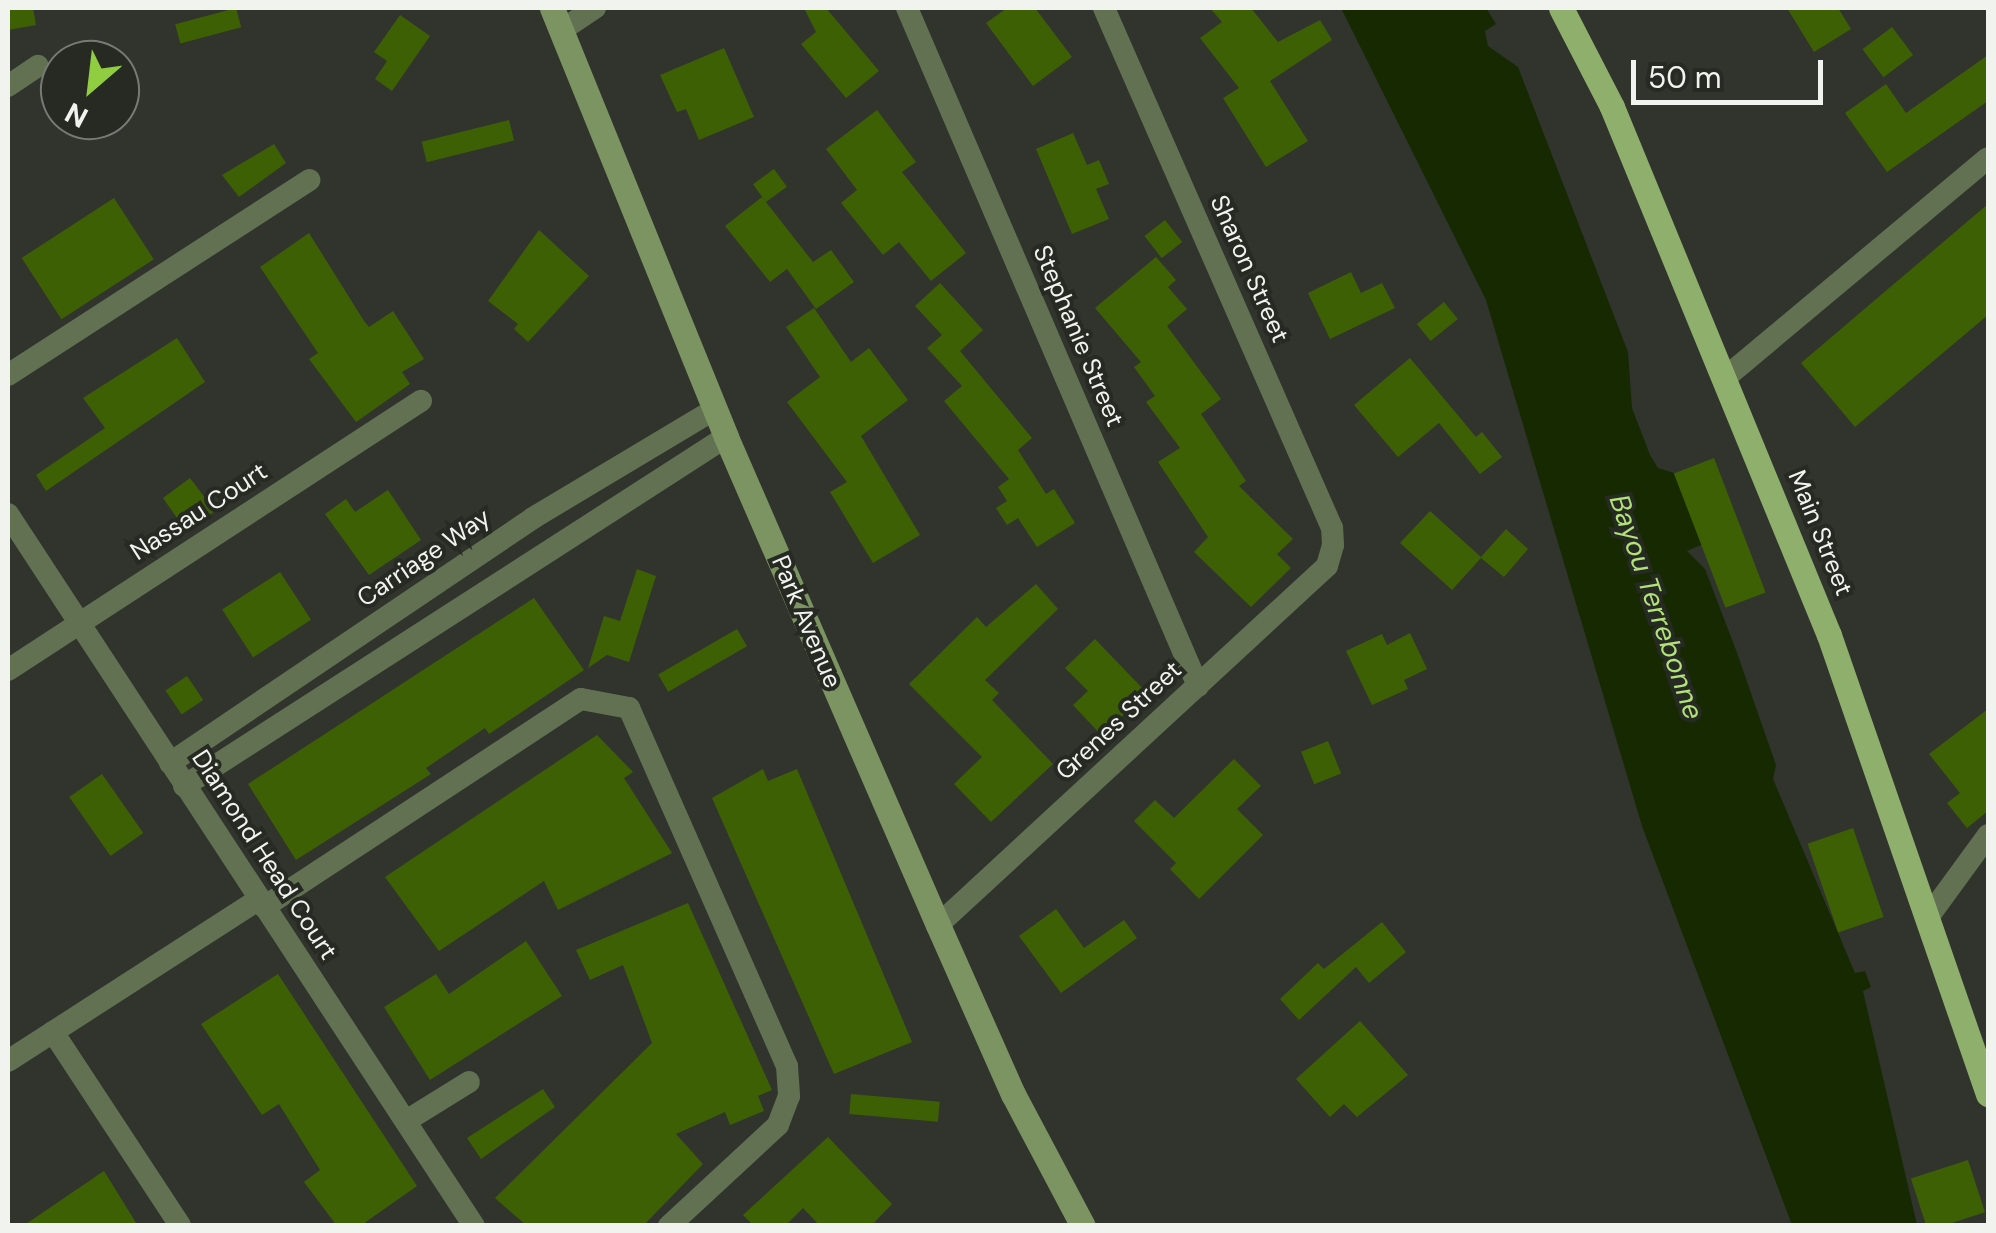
<!DOCTYPE html>
<style>
body{margin:0}
#map{position:relative;width:1996px;height:1233px;overflow:hidden;background:#30342d;font-family:"DM Sans",sans-serif}
div>[style]{position:absolute}
[style*='--x']{left:calc(var(--x)*1px);top:calc(var(--y)*1px);width:calc(var(--w)*1px);rotate:calc(var(--a)*1deg)}
.water>*{inset:0;background:#172900}
.building>*{inset:0;background:#3e6005;transform-origin:0 0}
.minor>*{height:22px;margin:-11px;padding:0 11px;transform-origin:11px;border-radius:11px;background:#617151}
.secondary>*{height:25px;margin:-12.5px;padding:0 12.5px;transform-origin:12.5px;border-radius:12.5px;background:#7b9461}
.primary>*{height:25px;margin:-12.5px;padding:0 12.5px;transform-origin:12.5px;border-radius:12.5px;background:#8faf6c}
span{translate:-50% -50%;white-space:nowrap;text-align:center;line-height:1.15;-webkit-text-stroke:8px #262a23;paint-order:stroke}
.street-label{font-size:25px;color:#f1f3ef}
.water-label{font-size:28px;color:#b1e378;font-style:italic}
.frame{position:absolute;inset:0;border:10px solid #f1f3ef;pointer-events:none}
.north{position:absolute;left:40px;top:40px;width:100px;height:100px;box-sizing:border-box;background:#262a23;border:2px solid #777a75;border-radius:50%;rotate:208deg;font-size:28px;font-weight:700;line-height:40px;text-align:center;color:#f1f3ef}
.north::after{content:'';display:block;margin:auto;width:35px;height:45px;background:#91cd40;clip-path:polygon(50% 0,100% 100%,50% 72%,0 100%)}
.scale{position:absolute;left:1631px;top:60px;width:192px;height:45px;box-sizing:border-box;border:5px solid #f1f3ef;border-top:0;padding-left:12px;font-size:30px;line-height:35px;white-space:nowrap;color:#f1f3ef;-webkit-text-stroke:8px #262a23;paint-order:stroke}
</style>
<div id="map">
<div class="water">
<i style="clip-path:polygon(1341px 8px,1486px 8px,1496px 24px,1485px 31px,1488px 46px,1518px 67px,1628px 352px,1632px 408px,1650px 455px,1658px 468px,1677px 474px,1703px 544px,1687px 551px,1705px 569px,1736px 650px,1776px 765px,1773px 779px,1855px 973px,1865px 971px,1871px 987px,1863px 991px,1917px 1225px,1792px 1225px,1642px 826px,1486px 300px)"></i>
</div>
<div class="building">
<i style="clip-path:polygon(8px 8px,33px 8px,36px 25px,8px 30px)"></i>
<i style="left:236px;top:8px;width:20px;height:63px;rotate:75deg"></i>
<i style="clip-path:polygon(804px 8px,826px 8px,879px 71px,846px 98px,801px 44px,816px 32px)"></i>
<i style="clip-path:polygon(1007px 8px,1035px 8px,1072px 57px,1033px 86px,986px 23px)"></i>
<i style="clip-path:polygon(1210px 8px,1251px 8px,1278px 42px,1320px 20px,1332px 40px,1270px 81px,1308px 141px,1266px 167px,1223px 98px,1239px 88px,1200px 38px,1222px 22px)"></i>
<i style="clip-path:polygon(1787px 8px,1838px 8px,1851px 29px,1814px 52px)"></i>
<i style="clip-path:polygon(400px 15px,430px 36px,392px 91px,375px 79px,387px 61px,374px 52px)"></i>
<i style="left:1892px;top:27px;width:35px;height:37px;rotate:53deg"></i>
<i style="clip-path:polygon(724px 48px,754px 117px,699px 140px,686px 109px,677px 112px,660px 75px)"></i>
<i style="clip-path:polygon(1988px 55px,1988px 101px,1887px 172px,1845px 113px,1886px 84px,1906px 113px)"></i>
<i style="clip-path:polygon(877px 110px,916px 162px,902px 172px,966px 253px,931px 281px,899px 242px,883px 255px,841px 203px,857px 190px,826px 149px)"></i>
<i style="left:509px;top:120px;width:21px;height:90px;rotate:76deg"></i>
<i style="clip-path:polygon(1073px 133px,1087px 165px,1099px 160px,1109px 184px,1096px 189px,1109px 219px,1072px 234px,1036px 149px)"></i>
<i style="clip-path:polygon(274px 144px,286px 163px,239px 197px,222px 175px)"></i>
<i style="left:774px;top:169px;width:22px;height:26px;rotate:54deg"></i>
<i style="clip-path:polygon(762px 197px,813px 262px,831px 250px,854px 282px,816px 309px,787px 269px,770px 282px,725px 226px)"></i>
<i style="left:114px;top:198px;width:73px;height:110px;rotate:57deg"></i>
<i style="clip-path:polygon(1988px 204px,1988px 315px,1855px 427px,1801px 363px)"></i>
<i style="left:1165px;top:220px;width:28px;height:26px;rotate:52deg"></i>
<i style="clip-path:polygon(539px 230px,589px 276px,528px 342px,514px 329px,518px 324px,488px 301px)"></i>
<i style="clip-path:polygon(309px 233px,364px 321px,369px 327px,393px 311px,424px 359px,402px 372px,410px 384px,356px 422px,309px 359px,318px 353px,260px 267px)"></i>
<i style="clip-path:polygon(1156px 257px,1176px 280px,1168px 287px,1187px 309px,1167px 326px,1221px 399px,1201px 414px,1246px 481px,1239px 486px,1293px 539px,1277px 554px,1291px 568px,1251px 607px,1194px 552px,1208px 537px,1158px 462px,1180px 448px,1146px 402px,1155px 396px,1134px 367px,1141px 362px,1095px 308px)"></i>
<i style="clip-path:polygon(1351px 272px,1361px 293px,1382px 283px,1395px 308px,1330px 339px,1308px 293px)"></i>
<i style="clip-path:polygon(940px 283px,983px 330px,960px 351px,1032px 438px,1018px 450px,1046px 494px,1054px 489px,1075px 523px,1037px 547px,1018px 518px,1007px 525px,996px 508px,1007px 501px,998px 487px,1009px 479px,944px 401px,962px 386px,927px 348px,942px 335px,915px 306px)"></i>
<i style="left:1444px;top:302px;width:22px;height:35px;rotate:51deg"></i>
<i style="clip-path:polygon(814px 308px,851px 362px,869px 348px,908px 400px,861px 436px,920px 535px,873px 563px,830px 492px,847px 482px,787px 402px,820px 377px,786px 327px)"></i>
<i style="clip-path:polygon(177px 338px,205px 382px,46px 491px,36px 475px,105px 428px,83px 398px)"></i>
<i style="clip-path:polygon(1410px 358px,1476px 437px,1482px 432px,1502px 457px,1480px 474px,1439px 423px,1398px 457px,1354px 405px)"></i>
<i style="left:1714px;top:458px;width:144px;height:43px;rotate:69deg"></i>
<i style="clip-path:polygon(190px 478px,215px 511px,196px 525px,186px 511px,177px 518px,163px 498px)"></i>
<i style="clip-path:polygon(388px 490px,421px 540px,369px 575px,325px 514px,346px 499px,355px 512px)"></i>
<i style="clip-path:polygon(1430px 511px,1481px 557px,1506px 529px,1528px 549px,1504px 577px,1481px 558px,1452px 590px,1400px 543px)"></i>
<i style="clip-path:polygon(637px 569px,656px 576px,629px 662px,607px 655px,588px 668px,604px 616px,620px 621px)"></i>
<i style="left:280px;top:572px;width:57px;height:69px;rotate:57deg"></i>
<i style="clip-path:polygon(1036px 584px,1058px 609px,985px 680px,999px 693px,992px 700px,1053px 764px,991px 822px,954px 784px,982px 757px,909px 684px,977px 617px,986px 627px)"></i>
<i style="clip-path:polygon(534px 598px,584px 670px,489px 734px,485px 728px,426px 768px,431px 774px,296px 860px,248px 784px)"></i>
<i style="left:737px;top:629px;width:20px;height:91px;rotate:60deg"></i>
<i style="clip-path:polygon(1410px 633px,1427px 669px,1404px 680px,1408px 689px,1372px 705px,1346px 651px,1382px 634px,1387px 645px)"></i>
<i style="clip-path:polygon(1095px 639px,1147px 693px,1102px 736px,1073px 705px,1088px 691px,1065px 668px)"></i>
<i style="left:187px;top:676px;width:29px;height:26px;rotate:56deg"></i>
<i style="clip-path:polygon(1988px 709px,1988px 811px,1967px 828px,1947px 803px,1960px 793px,1929px 754px)"></i>
<i style="clip-path:polygon(597px 735px,633px 772px,624px 778px,672px 853px,558px 910px,544px 881px,439px 951px,385px 877px)"></i>
<i style="left:1328px;top:741px;width:35px;height:29px;rotate:68deg"></i>
<i style="clip-path:polygon(1234px 759px,1261px 786px,1237px 809px,1263px 835px,1199px 899px,1170px 869px,1176px 863px,1134px 821px,1155px 800px,1174px 818px)"></i>
<i style="clip-path:polygon(763px 769px,768px 781px,797px 769px,912px 1042px,834px 1074px,712px 798px)"></i>
<i style="left:102px;top:774px;width:72px;height:40px;rotate:55deg"></i>
<i style="left:1853px;top:828px;width:94px;height:48px;rotate:71deg"></i>
<i style="clip-path:polygon(688px 903px,772px 1090px,758px 1096px,764px 1111px,730px 1125px,725px 1112px,676px 1134px,703px 1164px,643px 1226px,527px 1226px,495px 1198px,652px 1043px,623px 965px,590px 980px,576px 950px)"></i>
<i style="clip-path:polygon(1056px 909px,1084px 948px,1124px 920px,1137px 938px,1061px 993px,1019px 936px)"></i>
<i style="clip-path:polygon(1382px 922px,1406px 952px,1369px 983px,1356px 967px,1299px 1020px,1280px 999px,1318px 963px,1324px 969px)"></i>
<i style="clip-path:polygon(526px 941px,562px 996px,430px 1080px,384px 1007px,436px 974px,449px 994px)"></i>
<i style="clip-path:polygon(278px 974px,417px 1186px,360px 1226px,337px 1226px,304px 1182px,320px 1170px,279px 1104px,262px 1115px,201px 1024px)"></i>
<i style="clip-path:polygon(1360px 1021px,1408px 1075px,1357px 1117px,1344px 1104px,1330px 1117px,1296px 1079px)"></i>
<i style="clip-path:polygon(543px 1089px,555px 1107px,481px 1159px,467px 1138px)"></i>
<i style="left:851px;top:1094px;width:89px;height:20px;rotate:5deg"></i>
<i style="clip-path:polygon(828px 1137px,892px 1204px,871px 1226px,820px 1226px,803px 1208px,785px 1226px,754px 1226px,743px 1215px)"></i>
<i style="left:1968px;top:1160px;width:55px;height:60px;rotate:72deg"></i>
<i style="clip-path:polygon(104px 1171px,138px 1226px,23px 1226px,98px 1175px)"></i>
</div>
<div class="minor">
<i style="--x:907;--y:8;--w:738;--a:66.77"></i>
<i style="--x:562;--y:30;--w:40;--a:-34"></i>
<i style="--x:8;--y:86;--w:36;--a:-34"></i>
<i style="--x:8;--y:375;--w:359;--a:-32.9"></i>
<i style="--x:1726;--y:377;--w:341;--a:-39.9"></i>
<i style="--x:8;--y:514;--w:851;--a:56.8"></i>
<i style="--x:8;--y:670;--w:493;--a:-33.1"></i>
<i style="--x:170;--y:763;--w:438;--a:-34"></i>
<i style="--x:533;--y:518;--w:212;--a:-30.9"></i>
<i style="--x:184;--y:786;--w:645;--a:-32.78"></i>
<i style="--x:264;--y:907;--w:379;--a:-33.3"></i>
<i style="--x:581;--y:699;--w:49;--a:10.6"></i>
<i style="--x:629;--y:708;--w:391;--a:66.2"></i>
<i style="--x:787;--y:1066;--w:30;--a:86"></i>
<i style="--x:789;--y:1096;--w:31;--a:111"></i>
<i style="--x:778;--y:1125;--w:149;--a:137.2"></i>
<i style="--x:1929;--y:916;--w:100;--a:-53.9"></i>
<i style="--x:938;--y:925;--w:529;--a:-42.7"></i>
<i style="--x:1327;--y:566;--w:22;--a:-74"></i>
<i style="--x:1333;--y:545;--w:17;--a:-93"></i>
<i style="--x:1332;--y:528;--w:568;--a:-113.68"></i>
<i style="--x:53;--y:1032;--w:231;--a:56.7"></i>
<i style="--x:8;--y:1061;--w:299;--a:-32.8"></i>
<i style="--x:406;--y:1121;--w:74;--a:-31.8"></i>
</div>
<div class="secondary">
<i style="--x:552;--y:8;--w:463;--a:67.9"></i>
<i style="--x:726;--y:437;--w:532;--a:66.52"></i>
<i style="--x:938;--y:925;--w:185;--a:66.1"></i>
<i style="--x:1013;--y:1094;--w:149;--a:62.1"></i>
</div>
<div class="primary">
<i style="--x:1561;--y:8;--w:111;--a:62.7"></i>
<i style="--x:1612;--y:107;--w:571;--a:67.66"></i>
<i style="--x:1829;--y:635;--w:486;--a:70.9"></i>
</div>
<div class="street-label">
<span style="left:1249px;top:269px;rotate:66deg">Sharon Street</span>
<span style="left:1078px;top:336px;rotate:67deg">Stephanie Street</span>
<span style="left:199px;top:512px;rotate:-33deg">Nassau Court</span>
<span style="left:1820px;top:533px;rotate:68deg">Main Street</span>
<span style="left:424px;top:558px;rotate:-34deg">Carriage Way</span>
<span style="left:806px;top:622px;rotate:67deg">Park Avenue</span>
<span style="left:1119px;top:721px;rotate:-43deg">Grenes Street</span>
<span style="left:264px;top:855px;rotate:57deg">Diamond Head Court</span>
</div>
<div class="water-label">
<span style="left:1656px;top:607px;rotate:71deg">Bayou Terrebonne</span>
</div>
<div class="frame"></div>
<div class="north">N</div>
<div class="scale">50 m</div>
</div>
